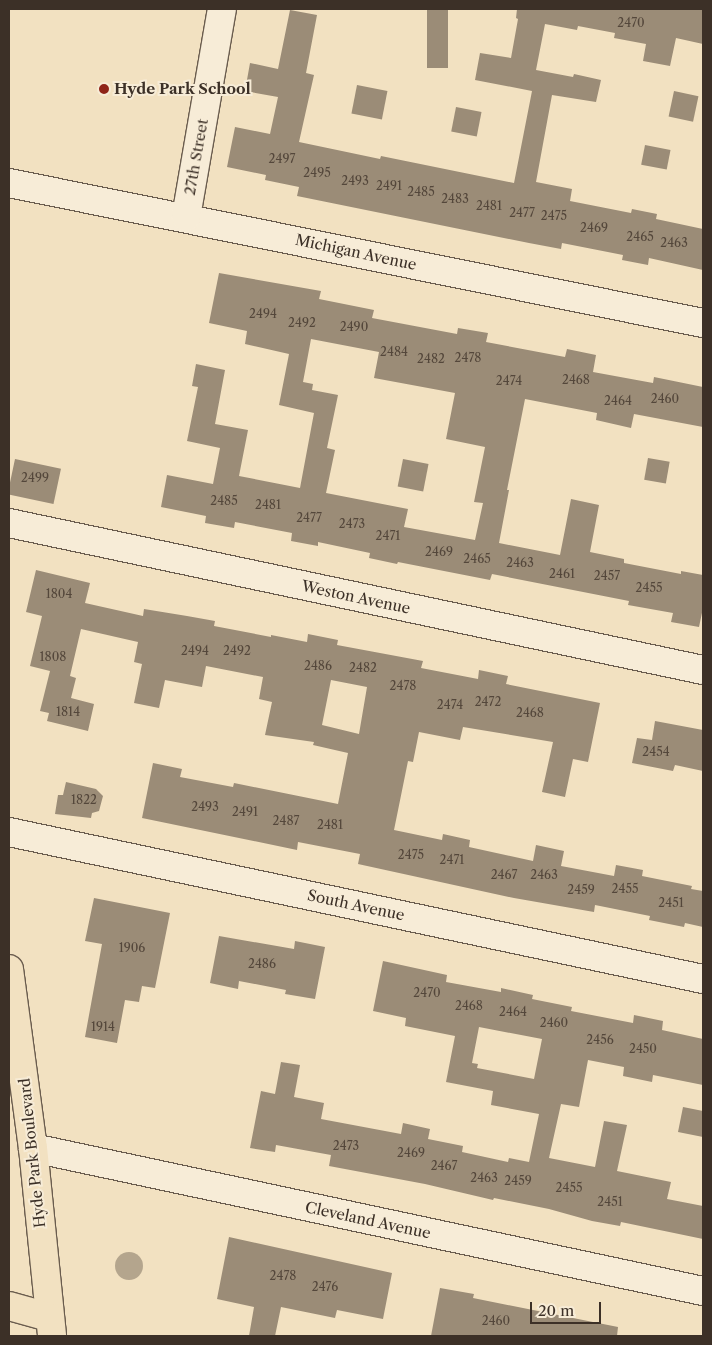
<!DOCTYPE html>
<style>
body{margin:0}
#map{position:relative;width:712px;height:1345px;overflow:hidden;background:#f2e1c1;font-family:"Libre Caslon Text",serif}
div>[style]{position:absolute}
[style*='--x']{left:calc(var(--x)*1px);top:calc(var(--y)*1px);width:calc(var(--w)*1px);rotate:calc(var(--a)*1deg)}
.water>*{inset:0;background:#b4a58d}
.round{border-radius:50%}
.building>*{inset:0;background:#9b8c77;transform-origin:0 0}
.roads{filter:drop-shadow(1px 0 #6a5c4e) drop-shadow(-1px 0 #6a5c4e) drop-shadow(0 1px #6a5c4e) drop-shadow(0 -1px #6a5c4e)}
.minor>*{height:28px;margin:-14px;padding:0 14px;transform-origin:14px;border-radius:14px;background:#f7ecd7}
.major>*{height:28px;margin:-14px;padding:0 14px;transform-origin:14px;border-radius:14px;background:#f2e1c1}
.dots>*{width:14px;height:14px;translate:-50% -50%;box-sizing:border-box;border:2px solid #f7ecd7;border-radius:50%}
span{translate:-50% -50%;white-space:nowrap;text-align:center;line-height:1.15;-webkit-text-stroke:4px #f7ecd7;paint-order:stroke}
.number-label{font-size:12px;color:#54473b}
.number-label span{-webkit-text-stroke-width:0}
.poi-label{font-size:15px;color:#3c3027;font-weight:700}
.left{translate:0 -50%;text-align:left}
.street-label{font-size:15px;color:#3c3027}
.frame{position:absolute;inset:0;border:10px solid #3c3027;pointer-events:none}
.scale{position:absolute;left:530px;top:1302px;width:71px;height:22px;box-sizing:border-box;border:2px solid #3c3027;border-top:0;padding-left:6px;font-size:15px;line-height:18px;white-space:nowrap;color:#3c3027;-webkit-text-stroke:4px #f7ecd7;paint-order:stroke}
</style>
<div id="map">
<div class="water">
<i class="round" style="left:115px;top:1252px;width:28px;height:28px"></i>
</div>
<div class="building">
<i style="left:427px;top:9px;width:21px;height:59px"></i>
<i style="clip-path:polygon(517px 9px,703px 9px,703px 44px,676px 38px,670px 66px,643px 61px,646px 44px,614px 38px,615px 33px,578px 26px,577px 30px,545px 24px,536px 70px,573px 77px,574px 74px,601px 80px,596px 102px,552px 95px,536px 182px,572px 189px,570px 201px,631px 213px,632px 209px,657px 214px,656px 219px,703px 229px,703px 270px,649px 258px,648px 265px,622px 260px,623px 255px,562px 243px,561px 249px,529px 243px,297px 196px,299px 187px,265px 180px,266px 175px,227px 167px,235px 127px,270px 134px,278px 97px,245px 91px,250px 63px,278px 69px,290px 10px,317px 15px,306px 73px,314px 75px,299px 142px,380px 159px,381px 156px,514px 183px,532px 91px,475px 80px,480px 53px,511px 58px,518px 19px,516px 18px)"></i>
<i style="left:357px;top:85px;width:31px;height:29px;rotate:11deg"></i>
<i style="left:674px;top:91px;width:25px;height:26px;rotate:12deg"></i>
<i style="left:456px;top:107px;width:26px;height:25px;rotate:11deg"></i>
<i style="left:645px;top:145px;width:26px;height:20px;rotate:11deg"></i>
<i style="clip-path:polygon(evenodd,219px 273px,321px 291px,319px 299px,374px 310px,372px 318px,457px 334px,458px 328px,488px 333px,486px 342px,565px 357px,567px 349px,596px 355px,593px 372px,653px 383px,654px 377px,703px 387px,703px 427px,634px 414px,631px 428px,596px 420px,597px 413px,525px 399px,507px 490px,509px 490px,499px 543px,560px 555px,571px 499px,599px 505px,590px 552px,624px 559px,624px 563px,681px 574px,681px 571px,703px 575px,703px 608px,699px 627px,671px 622px,673px 613px,628px 605px,629px 601px,492px 574px,490px 580px,398px 562px,397px 564px,369px 558px,370px 553px,318px 542px,318px 546px,291px 541px,292px 533px,235px 522px,234px 528px,205px 523px,206px 516px,161px 507px,167px 475px,213px 484px,220px 448px,187px 441px,198px 387px,192px 386px,196px 364px,225px 370px,215px 424px,248px 430px,239px 476px,300px 488px,314px 413px,279px 405px,289px 354px,245px 344px,247px 331px,209px 323px,219px 273px,311px 339px,379px 352px,374px 378px,455px 393px,446px 439px,485px 447px,474px 502px,483px 503px,475px 540px,404px 527px,408px 509px,326px 493px,335px 450px,327px 448px,338px 395px,312px 390px,313px 384px,303px 382px,311px 339px)"></i>
<i style="left:648px;top:458px;width:22px;height:22px;rotate:10deg"></i>
<i style="left:15px;top:459px;width:47px;height:36px;rotate:12deg"></i>
<i style="left:403px;top:459px;width:26px;height:28px;rotate:11deg"></i>
<i style="clip-path:polygon(evenodd,36px 570px,90px 583px,85px 603px,143px 616px,144px 609px,187px 616px,215px 621px,214px 626px,271px 637px,271px 635px,307px 642px,308px 634px,338px 640px,337px 645px,423px 661px,421px 668px,478px 679px,479px 670px,508px 676px,506px 684px,600px 703px,588px 762px,573px 759px,565px 797px,542px 792px,553px 742px,463px 727px,460px 740px,419px 732px,413px 762px,408px 761px,394px 830px,442px 840px,443px 834px,470px 840px,469px 847px,533px 861px,536px 845px,564px 851px,561px 866px,614px 876px,616px 865px,643px 870px,642px 876px,692px 886px,691px 889px,703px 891px,703px 927px,685px 923px,684px 927px,649px 920px,650px 916px,595px 905px,594px 912px,514px 898px,358px 864px,360px 854px,298px 842px,297px 850px,142px 818px,153px 763px,182px 769px,180px 777px,233px 787px,234px 783px,338px 804px,348px 753px,313px 745px,314px 742px,265px 735px,272px 702px,259px 699px,263px 677px,206px 666px,202px 687px,165px 680px,159px 708px,134px 703px,142px 664px,134px 662px,138px 642px,81px 629px,70px 676px,76px 678px,71px 698px,94px 704px,88px 731px,47px 721px,49px 713px,40px 711px,50px 671px,30px 666px,42px 616px,26px 612px,36px 570px,331px 680px,367px 687px,359px 734px,322px 725px,331px 680px)"></i>
<i style="clip-path:polygon(655px 721px,703px 730px,703px 771px,675px 765px,673px 771px,632px 763px,637px 738px,652px 740px)"></i>
<i style="clip-path:polygon(66px 782px,96px 789px,103px 796px,99px 811px,92px 813px,91px 818px,55px 814px,58px 795px,63px 795px)"></i>
<i style="clip-path:polygon(94px 898px,170px 913px,155px 988px,142px 986px,139px 1002px,125px 1000px,117px 1043px,85px 1037px,102px 944px,85px 941px)"></i>
<i style="clip-path:polygon(219px 936px,294px 949px,295px 941px,325px 947px,315px 999px,285px 994px,286px 990px,239px 981px,238px 989px,210px 983px)"></i>
<i style="clip-path:polygon(evenodd,383px 961px,447px 975px,446px 982px,501px 992px,501px 988px,533px 995px,532px 999px,572px 1007px,571px 1011px,633px 1023px,634px 1015px,663px 1021px,662px 1030px,703px 1039px,703px 1085px,653px 1075px,652px 1082px,623px 1076px,624px 1067px,588px 1060px,579px 1107px,561px 1104px,549px 1158px,595px 1167px,604px 1121px,627px 1125px,617px 1171px,671px 1182px,667px 1199px,703px 1206px,703px 1239px,621px 1222px,620px 1226px,592px 1221px,549px 1209px,494px 1198px,493px 1200px,425px 1184px,329px 1166px,331px 1155px,276px 1145px,275px 1152px,250px 1148px,261px 1091px,275px 1094px,281px 1062px,300px 1065px,294px 1097px,324px 1103px,321px 1119px,401px 1134px,403px 1123px,430px 1129px,428px 1139px,463px 1146px,462px 1152px,508px 1162px,509px 1158px,529px 1162px,539px 1114px,491px 1105px,493px 1091px,446px 1082px,455px 1036px,405px 1026px,406px 1018px,373px 1011px,383px 961px,479px 1027px,542px 1039px,534px 1079px,477px 1068px,478px 1064px,472px 1063px,479px 1027px)"></i>
<i style="clip-path:polygon(683px 1107px,703px 1111px,703px 1137px,678px 1132px)"></i>
<i style="clip-path:polygon(229px 1237px,392px 1273px,383px 1319px,337px 1310px,335px 1318px,281px 1307px,275px 1336px,249px 1336px,254px 1307px,217px 1299px)"></i>
<i style="clip-path:polygon(440px 1288px,474px 1294px,473px 1298px,618px 1327px,617px 1336px,431px 1336px)"></i>
</div>
<div class="roads">
<div class="minor">
<i style="--x:9;--y:183;--w:708;--a:11.41"></i>
<i style="--x:186;--y:217;--w:211;--a:-80.2"></i>
<i style="--x:9;--y:523;--w:709;--a:11.96"></i>
<i style="--x:9;--y:832;--w:709;--a:11.96"></i>
<i style="--x:33;--y:1148;--w:685;--a:12.05"></i>
</div>
<div class="major">
<i style="--x:9;--y:969;--w:181;--a:82.4"></i>
<i style="--x:33;--y:1148;--w:189;--a:84.2"></i>
<i style="--x:9;--y:1306;--w:41;--a:15.4"></i>
</div>
</div>
<div class="dots">
<i style="left:104px;top:89px;background:#8f2418"></i>
</div>
<div class="number-label">
<span style="left:631px;top:23px">2470</span>
<span style="left:282px;top:159px">2497</span>
<span style="left:317px;top:173px">2495</span>
<span style="left:355px;top:181px">2493</span>
<span style="left:389px;top:186px">2491</span>
<span style="left:421px;top:192px">2485</span>
<span style="left:455px;top:199px">2483</span>
<span style="left:489px;top:206px">2481</span>
<span style="left:522px;top:213px">2477</span>
<span style="left:554px;top:216px">2475</span>
<span style="left:594px;top:228px">2469</span>
<span style="left:640px;top:237px">2465</span>
<span style="left:674px;top:243px">2463</span>
<span style="left:263px;top:314px">2494</span>
<span style="left:302px;top:323px">2492</span>
<span style="left:354px;top:327px">2490</span>
<span style="left:394px;top:352px">2484</span>
<span style="left:468px;top:358px">2478</span>
<span style="left:431px;top:359px">2482</span>
<span style="left:576px;top:380px">2468</span>
<span style="left:509px;top:381px">2474</span>
<span style="left:665px;top:399px">2460</span>
<span style="left:618px;top:401px">2464</span>
<span style="left:35px;top:478px">2499</span>
<span style="left:224px;top:501px">2485</span>
<span style="left:268px;top:505px">2481</span>
<span style="left:309px;top:518px">2477</span>
<span style="left:352px;top:524px">2473</span>
<span style="left:388px;top:536px">2471</span>
<span style="left:439px;top:552px">2469</span>
<span style="left:477px;top:559px">2465</span>
<span style="left:520px;top:563px">2463</span>
<span style="left:562px;top:574px">2461</span>
<span style="left:607px;top:576px">2457</span>
<span style="left:649px;top:588px">2455</span>
<span style="left:59px;top:594px">1804</span>
<span style="left:195px;top:651px">2494</span>
<span style="left:237px;top:651px">2492</span>
<span style="left:53px;top:657px">1808</span>
<span style="left:318px;top:666px">2486</span>
<span style="left:363px;top:668px">2482</span>
<span style="left:403px;top:686px">2478</span>
<span style="left:488px;top:702px">2472</span>
<span style="left:450px;top:705px">2474</span>
<span style="left:68px;top:712px">1814</span>
<span style="left:530px;top:713px">2468</span>
<span style="left:656px;top:752px">2454</span>
<span style="left:84px;top:800px">1822</span>
<span style="left:205px;top:807px">2493</span>
<span style="left:245px;top:812px">2491</span>
<span style="left:286px;top:821px">2487</span>
<span style="left:330px;top:825px">2481</span>
<span style="left:411px;top:855px">2475</span>
<span style="left:452px;top:860px">2471</span>
<span style="left:504px;top:875px">2467</span>
<span style="left:544px;top:875px">2463</span>
<span style="left:625px;top:889px">2455</span>
<span style="left:581px;top:890px">2459</span>
<span style="left:671px;top:903px">2451</span>
<span style="left:132px;top:948px">1906</span>
<span style="left:262px;top:964px">2486</span>
<span style="left:427px;top:993px">2470</span>
<span style="left:469px;top:1006px">2468</span>
<span style="left:513px;top:1012px">2464</span>
<span style="left:554px;top:1023px">2460</span>
<span style="left:103px;top:1027px">1914</span>
<span style="left:600px;top:1040px">2456</span>
<span style="left:643px;top:1049px">2450</span>
<span style="left:346px;top:1146px">2473</span>
<span style="left:411px;top:1153px">2469</span>
<span style="left:444px;top:1166px">2467</span>
<span style="left:484px;top:1178px">2463</span>
<span style="left:518px;top:1181px">2459</span>
<span style="left:569px;top:1188px">2455</span>
<span style="left:610px;top:1202px">2451</span>
<span style="left:283px;top:1276px">2478</span>
<span style="left:325px;top:1287px">2476</span>
<span style="left:496px;top:1321px">2460</span>
</div>
<div class="poi-label">
<span class="left" style="left:114px;top:89px">Hyde Park School</span>
</div>
<div class="street-label">
<span style="left:196px;top:157px;rotate:-80deg">27th Street</span>
<span style="left:356px;top:252px;rotate:12deg">Michigan Avenue</span>
<span style="left:356px;top:597px;rotate:12deg">Weston Avenue</span>
<span style="left:356px;top:905px;rotate:12deg">South Avenue</span>
<span style="left:32px;top:1153px;rotate:-96deg">Hyde Park Boulevard</span>
<span style="left:368px;top:1220px;rotate:12deg">Cleveland Avenue</span>
</div>
<div class="frame"></div>
<div class="scale">20 m</div>
</div>
